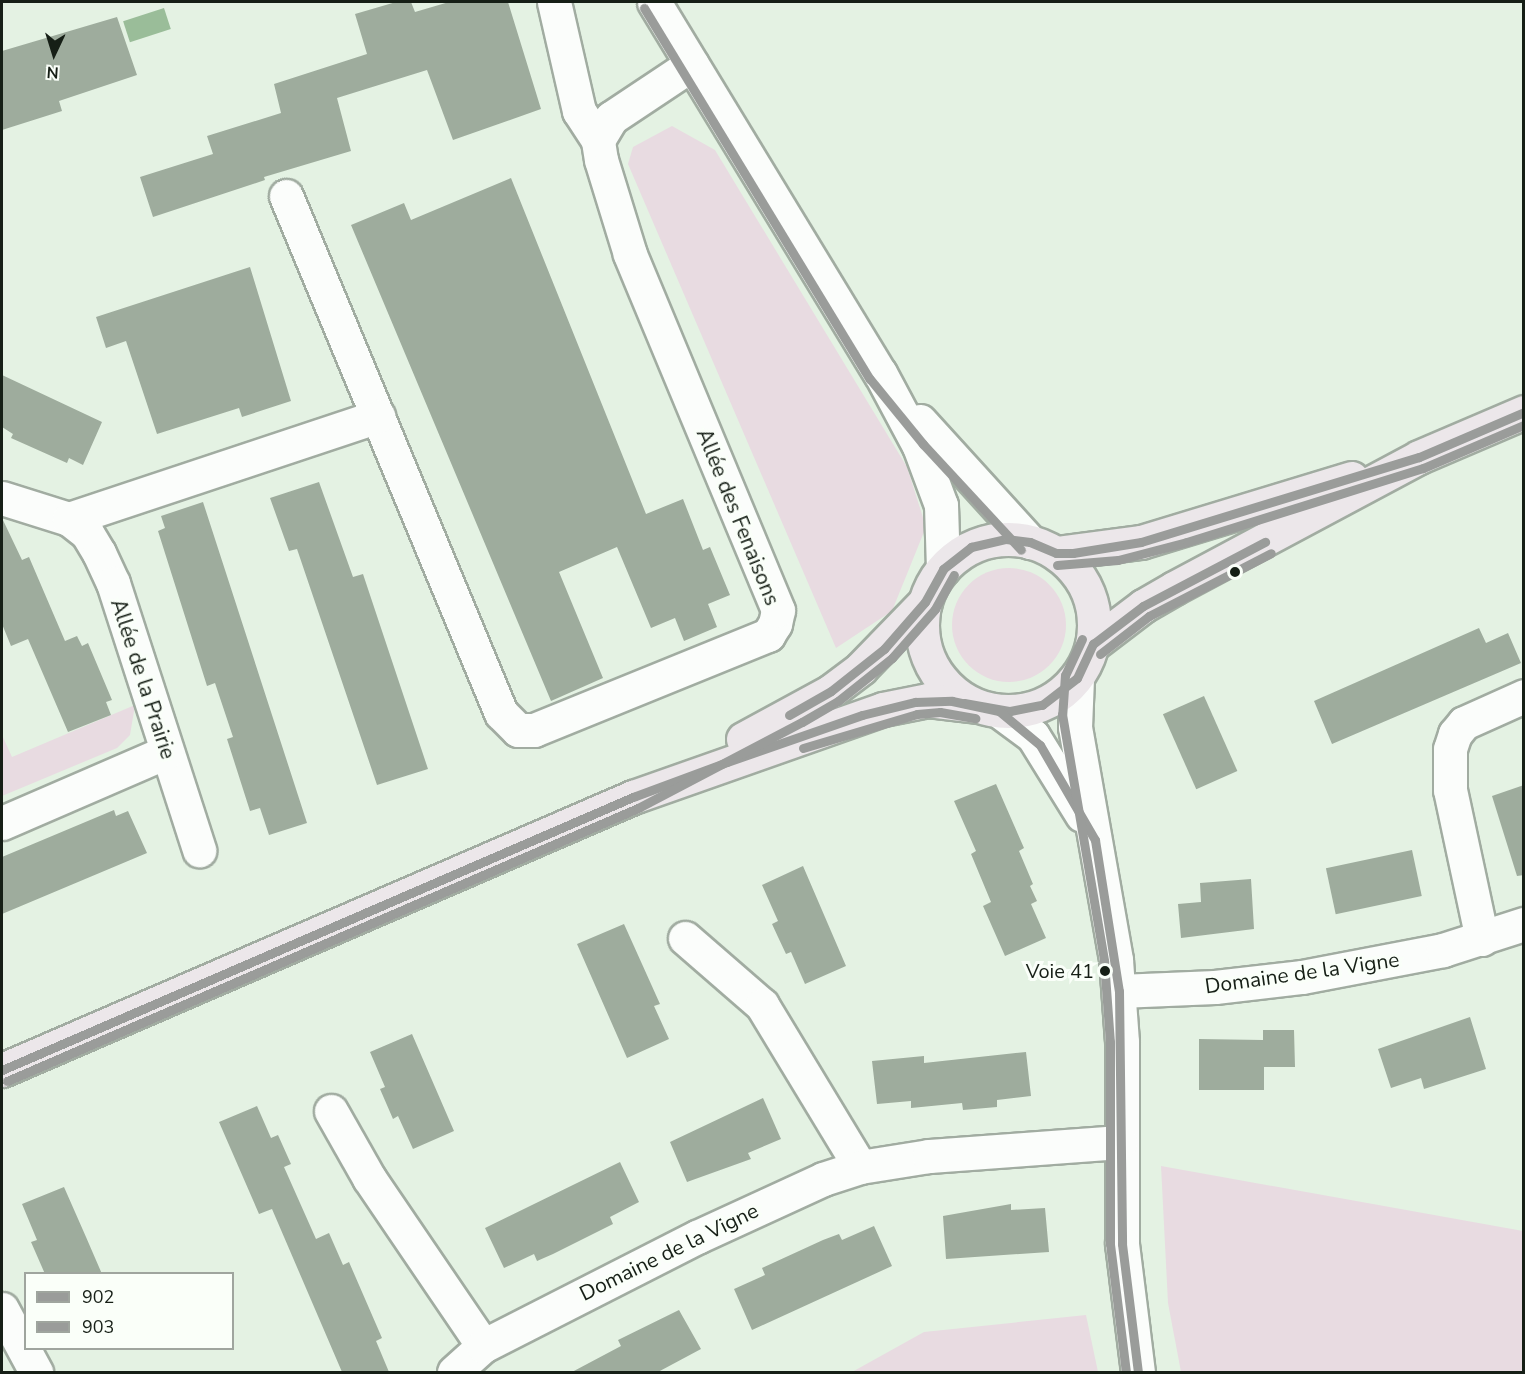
<!DOCTYPE html>
<meta charset="utf-8">
<style>
body{margin:0}
#map{position:relative;width:1525px;height:1374px;overflow:hidden;background:#e4f2e3;font-family:"Nunito Sans",sans-serif}
div>[style]{position:absolute}
[style*='--x']{left:calc(var(--x)*1px);top:calc(var(--y)*1px);width:calc(var(--w)*1px);rotate:calc(var(--a)*1deg)}
.green>*{inset:0;background:#e8dbe1}
.round{border-radius:50%}
.water>*{inset:0;background:#9abd99;transform-origin:0 0}
.building>*{inset:0;background:#9eac9d;transform-origin:0 0}
.roads{filter:drop-shadow(2px 0 #a1aca1) drop-shadow(-2px 0 #a1aca1) drop-shadow(0 2px #a1aca1) drop-shadow(0 -2px #a1aca1)}
.minor>*{height:33px;margin:-16.5px;padding:0 16.5px;transform-origin:16.5px;border-radius:16.5px;background:#fbfdfb}
.major>*{height:33px;margin:-16.5px;padding:0 16.5px;transform-origin:16.5px;border-radius:16.5px;background:#ece7ea}
.major>.ring{margin:-16.5px;padding:0;box-sizing:content-box;background:none;border:33px solid #ece7ea;border-radius:50%}
.bus-1>*{height:9px;margin:-4.5px;padding:0 4.5px;transform-origin:4.5px;border-radius:4.5px;background:#9a9c9a}
.bus-2>*{height:9px;margin:-4.5px;padding:0 4.5px;transform-origin:4.5px;border-radius:4.5px;background:#9a9c9a}
.dots>*{width:16px;height:16px;translate:-50% -50%;box-sizing:border-box;border:3px solid #fafff9;border-radius:50%}
span{translate:-50% -50%;white-space:nowrap;text-align:center;line-height:1.15;-webkit-text-stroke:6px #fafff9;paint-order:stroke}
.bus-label{font-size:20px;color:#161f16}
.right{translate:-100% -50%;text-align:right}
.street-label{font-size:21px;color:#161f16}
.frame{position:absolute;inset:0;border:3px solid #161f16;pointer-events:none}
.legend{position:absolute;left:24px;top:1272px;width:210px;height:78px;box-sizing:border-box;background:#fafff9;border:2px solid #9fa59e;margin:0;padding:8px 10px;list-style:none;font-size:18px;color:#161f16}
.legend li{display:flex;align-items:center;gap:12px;height:30px}
.legend b{width:30px;border:2px solid #9fa59e}
.north{position:absolute;left:24px;top:24px;width:60px;height:60px;-webkit-text-stroke:4px #fafff9;paint-order:stroke;rotate:184deg;font-size:16px;font-weight:700;line-height:24px;text-align:center;color:#161f16}
.north::after{content:'';display:block;margin:auto;width:21px;height:27px;background:#161f16;clip-path:polygon(50% 0,100% 100%,50% 72%,0 100%)}
</style>
<div id="map">
<div class="green">
<i style="clip-path:polygon(672px 126px,715px 150px,907px 467px,926px 527px,892px 611px,836px 648px,628px 164px,633px 147px)"></i>
<i class="round" style="left:952px;top:568px;width:114px;height:114px"></i>
<i style="clip-path:polygon(135px 705px,130px 735px,117px 748px,2px 796px,2px 735px,12px 757px)"></i>
<i style="clip-path:polygon(1161px 1166px,1523px 1231px,1523px 1372px,1181px 1372px,1168px 1303px)"></i>
<i style="clip-path:polygon(1086px 1315px,1098px 1372px,852px 1372px,924px 1332px)"></i>
</div>
<div class="water">
<i style="left:164px;top:8px;width:22px;height:43px;rotate:72deg"></i>
</div>
<div class="building">
<i style="clip-path:polygon(396px 2px,411px 2px,415px 12px,449px 2px,508px 2px,541px 109px,453px 140px,427px 70px,337px 98px,351px 151px,264px 177px,265px 180px,153px 217px,140px 177px,213px 154px,207px 136px,281px 113px,274px 84px,367px 54px,355px 14px)"></i>
<i style="clip-path:polygon(117px 17px,137px 75px,59px 101px,62px 111px,2px 130px,2px 51px)"></i>
<i style="clip-path:polygon(511px 178px,646px 514px,683px 499px,703px 550px,710px 547px,730px 595px,708px 604px,717px 627px,684px 641px,675px 618px,651px 628px,617px 547px,559px 572px,603px 678px,551px 701px,351px 225px,404px 203px,411px 220px)"></i>
<i style="clip-path:polygon(250px 267px,291px 401px,242px 417px,239px 408px,157px 434px,126px 341px,106px 348px,96px 317px)"></i>
<i style="clip-path:polygon(2px 375px,102px 422px,83px 465px,69px 458px,67px 463px,11px 438px,13px 434px,2px 427px)"></i>
<i style="clip-path:polygon(319px 482px,353px 577px,363px 574px,428px 769px,377px 785px,297px 549px,289px 551px,270px 498px)"></i>
<i style="clip-path:polygon(203px 502px,307px 823px,269px 835px,260px 808px,250px 811px,227px 739px,233px 737px,215px 683px,207px 686px,158px 531px,165px 528px,161px 516px)"></i>
<i style="clip-path:polygon(2px 518px,22px 560px,29px 557px,65px 641px,77px 636px,82px 646px,88px 643px,112px 700px,106px 702px,111px 715px,68px 732px,28px 639px,11px 646px,2px 624px)"></i>
<i style="clip-path:polygon(1479px 628px,1486px 643px,1508px 633px,1521px 663px,1332px 744px,1314px 701px)"></i>
<i style="left:1204px;top:696px;width:82px;height:45px;rotate:66deg"></i>
<i style="clip-path:polygon(996px 784px,1024px 848px,1019px 851px,1033px 884px,1030px 886px,1037px 901px,1031px 904px,1046px 938px,1005px 956px,983px 906px,991px 902px,971px 854px,976px 851px,954px 801px)"></i>
<i style="clip-path:polygon(1524px 785px,1524px 875px,1517px 876px,1492px 796px)"></i>
<i style="clip-path:polygon(114px 810px,116px 816px,128px 811px,147px 853px,2px 914px,2px 857px)"></i>
<i style="left:1412px;top:850px;width:47px;height:88px;rotate:78deg"></i>
<i style="clip-path:polygon(803px 866px,846px 966px,805px 984px,791px 952px,786px 954px,778px 937px,772px 924px,778px 921px,762px 885px)"></i>
<i style="clip-path:polygon(1251px 879px,1254px 929px,1181px 938px,1178px 904px,1201px 902px,1200px 883px)"></i>
<i style="clip-path:polygon(624px 924px,660px 1004px,654px 1006px,669px 1039px,627px 1058px,577px 944px)"></i>
<i style="clip-path:polygon(1470px 1017px,1486px 1069px,1424px 1089px,1421px 1078px,1391px 1088px,1378px 1049px)"></i>
<i style="clip-path:polygon(1263px 1030px,1294px 1030px,1295px 1067px,1264px 1067px,1264px 1090px,1199px 1090px,1199px 1039px,1263px 1040px)"></i>
<i style="clip-path:polygon(412px 1034px,454px 1131px,413px 1149px,398px 1116px,393px 1119px,380px 1089px,385px 1087px,370px 1052px)"></i>
<i style="clip-path:polygon(1026px 1052px,1031px 1096px,997px 1100px,997px 1107px,963px 1110px,962px 1103px,911px 1108px,911px 1101px,877px 1104px,872px 1061px,924px 1056px,924px 1063px)"></i>
<i style="clip-path:polygon(763px 1098px,781px 1139px,748px 1153px,751px 1159px,687px 1182px,670px 1142px)"></i>
<i style="clip-path:polygon(257px 1106px,271px 1138px,278px 1135px,291px 1164px,284px 1167px,316px 1239px,329px 1233px,343px 1265px,349px 1262px,382px 1338px,376px 1341px,389px 1372px,342px 1372px,272px 1209px,259px 1214px,219px 1122px)"></i>
<i style="clip-path:polygon(620px 1162px,639px 1202px,610px 1217px,613px 1224px,553px 1254px,537px 1261px,534px 1254px,504px 1268px,485px 1228px)"></i>
<i style="clip-path:polygon(64px 1187px,86px 1237px,102px 1274px,45px 1274px,31px 1242px,37px 1240px,22px 1204px)"></i>
<i style="clip-path:polygon(1011px 1204px,1011px 1210px,1045px 1208px,1049px 1252px,946px 1259px,943px 1216px)"></i>
<i style="clip-path:polygon(874px 1226px,892px 1266px,752px 1330px,734px 1289px,765px 1275px,762px 1268px,823px 1240px,839px 1234px,842px 1240px)"></i>
<i style="clip-path:polygon(679px 1310px,701px 1349px,658px 1372px,572px 1372px,621px 1346px,618px 1340px)"></i>
</div>
<div class="roads">
<div class="minor">
<i style="--x:554;--y:2;--w:112;--a:77.1"></i>
<i style="--x:579;--y:111;--w:35;--a:57"></i>
<i style="--x:654;--y:2;--w:434;--a:58.7"></i>
<i style="--x:880;--y:373;--w:83;--a:61.9"></i>
<i style="--x:919;--y:446;--w:63;--a:69.6"></i>
<i style="--x:941;--y:505;--w:64;--a:88.2"></i>
<i style="--x:286;--y:196;--w:560;--a:67.42"></i>
<i style="--x:501;--y:713;--w:24;--a:45"></i>
<i style="--x:518;--y:730;--w:16;--a:0"></i>
<i style="--x:534;--y:730;--w:253;--a:-22.1"></i>
<i style="--x:768;--y:635;--w:13;--a:-58"></i>
<i style="--x:775;--y:624;--w:14;--a:-78"></i>
<i style="--x:778;--y:610;--w:386;--a:-112.6"></i>
<i style="--x:630;--y:254;--w:98;--a:-107.1"></i>
<i style="--x:601;--y:160;--w:20;--a:-99"></i>
<i style="--x:598;--y:140;--w:26;--a:-59"></i>
<i style="--x:611;--y:118;--w:97;--a:-33.7"></i>
<i style="--x:920;--y:421;--w:164;--a:47.7"></i>
<i style="--x:2;--y:498;--w:70;--a:17.4"></i>
<i style="--x:69;--y:519;--w:23;--a:38"></i>
<i style="--x:87;--y:533;--w:23;--a:59"></i>
<i style="--x:99;--y:553;--w:33;--a:65"></i>
<i style="--x:113;--y:583;--w:281;--a:72.1"></i>
<i style="--x:69;--y:519;--w:326;--a:-18.4"></i>
<i style="--x:1077;--y:678;--w:49;--a:92.3"></i>
<i style="--x:1075;--y:727;--w:237;--a:80"></i>
<i style="--x:1116;--y:960;--w:82;--a:85.8"></i>
<i style="--x:1122;--y:1042;--w:202;--a:90"></i>
<i style="--x:1122;--y:1244;--w:129;--a:82.9"></i>
<i style="--x:999;--y:711;--w:42;--a:36.3"></i>
<i style="--x:1033;--y:736;--w:93;--a:58.2"></i>
<i style="--x:2;--y:823;--w:179;--a:-23.4"></i>
<i style="--x:685;--y:938;--w:102;--a:41"></i>
<i style="--x:762;--y:1005;--w:189;--a:58.8"></i>
<i style="--x:1482;--y:939;--w:152;--a:-102.1"></i>
<i style="--x:1450;--y:790;--w:41;--a:-90"></i>
<i style="--x:1450;--y:749;--w:16;--a:-72"></i>
<i style="--x:1455;--y:734;--w:14;--a:-51"></i>
<i style="--x:1464;--y:723;--w:66;--a:-24.2"></i>
<i style="--x:1119;--y:991;--w:96;--a:-2.4"></i>
<i style="--x:1215;--y:987;--w:88;--a:-6.6"></i>
<i style="--x:1302;--y:977;--w:144;--a:-10.8"></i>
<i style="--x:1443;--y:950;--w:85;--a:-17.8"></i>
<i style="--x:331;--y:1111;--w:77;--a:60.4"></i>
<i style="--x:369;--y:1178;--w:203;--a:55.8"></i>
<i style="--x:2;--y:1309;--w:72;--a:61.6"></i>
<i style="--x:454;--y:1372;--w:39;--a:-42"></i>
<i style="--x:483;--y:1346;--w:240;--a:-27"></i>
<i style="--x:697;--y:1237;--w:139;--a:-24.7"></i>
<i style="--x:823;--y:1179;--w:39;--a:-18"></i>
<i style="--x:860;--y:1167;--w:70;--a:-9.1"></i>
<i style="--x:929;--y:1156;--w:192;--a:-4.2"></i>
</div>
<div class="major">
<i class="ring" style="left:922px;top:539px;width:139px;height:139px"></i>
<i style="--x:1056;--y:553;--w:86;--a:-7.4"></i>
<i style="--x:1141;--y:542;--w:220;--a:-16.9"></i>
<i style="--x:1093;--y:644;--w:63;--a:-37.2"></i>
<i style="--x:1143;--y:606;--w:36;--a:-30"></i>
<i style="--x:1174;--y:588;--w:278;--a:-28.1"></i>
<i style="--x:1419;--y:457;--w:114;--a:-23.2"></i>
<i style="--x:743;--y:739;--w:100;--a:-28.6"></i>
<i style="--x:831;--y:691;--w:38;--a:-37"></i>
<i style="--x:861;--y:668;--w:92;--a:-45.9"></i>
<i style="--x:2;--y:1070;--w:688;--a:-23.4"></i>
<i style="--x:633;--y:797;--w:265;--a:-19.4"></i>
<i style="--x:883;--y:709;--w:46;--a:-11.3"></i>
<i style="--x:928;--y:700;--w:49;--a:7"></i>
</div>
</div>
<div class="bus-1">
<i style="--x:1093;--y:644;--w:63;--a:-37.2"></i>
<i style="--x:1143;--y:606;--w:138;--a:-27.7"></i>
<i style="--x:964;--y:703;--w:47;--a:9.9"></i>
<i style="--x:1010;--y:711;--w:33;--a:-11"></i>
<i style="--x:1042;--y:705;--w:44;--a:-37.6"></i>
<i style="--x:1077;--y:678;--w:38;--a:-65"></i>
<i style="--x:789;--y:715;--w:48;--a:-29.7"></i>
<i style="--x:831;--y:691;--w:68;--a:-38.4"></i>
<i style="--x:884;--y:649;--w:62;--a:-48.9"></i>
<i style="--x:925;--y:602;--w:38;--a:-61"></i>
<i style="--x:943;--y:569;--w:36;--a:-38"></i>
<i style="--x:971;--y:547;--w:36;--a:-13"></i>
<i style="--x:1006;--y:539;--w:24;--a:7"></i>
<i style="--x:1030;--y:542;--w:28;--a:23"></i>
<i style="--x:1056;--y:553;--w:17;--a:0"></i>
<i style="--x:1073;--y:553;--w:69;--a:-9.2"></i>
<i style="--x:1141;--y:542;--w:291;--a:-17"></i>
<i style="--x:1419;--y:457;--w:114;--a:-23.2"></i>
<i style="--x:2;--y:1070;--w:688;--a:-23.4"></i>
<i style="--x:633;--y:797;--w:100;--a:-20.4"></i>
<i style="--x:727;--y:762;--w:143;--a:-19.2"></i>
<i style="--x:862;--y:715;--w:55;--a:-13.8"></i>
<i style="--x:915;--y:702;--w:37;--a:-2"></i>
<i style="--x:952;--y:701;--w:48;--a:12"></i>
<i style="--x:999;--y:711;--w:53;--a:39.7"></i>
<i style="--x:1040;--y:745;--w:110;--a:59.9"></i>
<i style="--x:1095;--y:840;--w:153;--a:81"></i>
<i style="--x:1119;--y:991;--w:253;--a:89.3"></i>
<i style="--x:1122;--y:1244;--w:129;--a:82.9"></i>
</div>
<div class="bus-2">
<i style="--x:644;--y:8;--w:434;--a:58.7"></i>
<i style="--x:870;--y:379;--w:84;--a:50.8"></i>
<i style="--x:923;--y:444;--w:144;--a:47.2"></i>
<i style="--x:1057;--y:565;--w:61;--a:-4.7"></i>
<i style="--x:1118;--y:560;--w:71;--a:-14.6"></i>
<i style="--x:1187;--y:542;--w:247;--a:-17.4"></i>
<i style="--x:1423;--y:468;--w:110;--a:-23.1"></i>
<i style="--x:1082;--y:639;--w:40;--a:115"></i>
<i style="--x:1065;--y:675;--w:39;--a:94"></i>
<i style="--x:1062;--y:714;--w:251;--a:80.3"></i>
<i style="--x:1104;--y:961;--w:81;--a:85.8"></i>
<i style="--x:1110;--y:1042;--w:202;--a:90"></i>
<i style="--x:1110;--y:1244;--w:129;--a:82.9"></i>
<i style="--x:1100;--y:654;--w:62;--a:-37.8"></i>
<i style="--x:1149;--y:616;--w:137;--a:-27.3"></i>
<i style="--x:803;--y:748;--w:119;--a:-16.6"></i>
<i style="--x:917;--y:714;--w:23;--a:-5"></i>
<i style="--x:940;--y:712;--w:36;--a:10"></i>
<i style="--x:7;--y:1081;--w:688;--a:-23.4"></i>
<i style="--x:638;--y:808;--w:185;--a:-27.7"></i>
<i style="--x:802;--y:722;--w:42;--a:-30.3"></i>
<i style="--x:838;--y:701;--w:69;--a:-38.5"></i>
<i style="--x:892;--y:658;--w:65;--a:-48.7"></i>
<i style="--x:935;--y:609;--w:39;--a:-61"></i>
</div>
<div class="dots">
<i style="left:1235px;top:572px;background:#161f16"></i>
<i style="left:1105px;top:971px;background:#161f16"></i>
</div>
<div class="bus-label">
<span class="right" style="left:1094px;top:971px">Voie 41</span>
</div>
<div class="street-label">
<span style="left:738px;top:517px;rotate:68deg">Allée des Fenaisons</span>
<span style="left:143px;top:679px;rotate:72deg">Allée de la Prairie</span>
<span style="left:1302px;top:973px;rotate:-8deg">Domaine de la Vigne</span>
<span style="left:669px;top:1252px;rotate:-26deg">Domaine de la Vigne</span>
</div>
<div class="frame"></div>
<ul class="legend">
<li><b style="height:8px;background:#9a9c9a"></b>902</li>
<li><b style="height:8px;background:#9a9c9a"></b>903</li>
</ul>
<div class="north">N</div>
</div>
